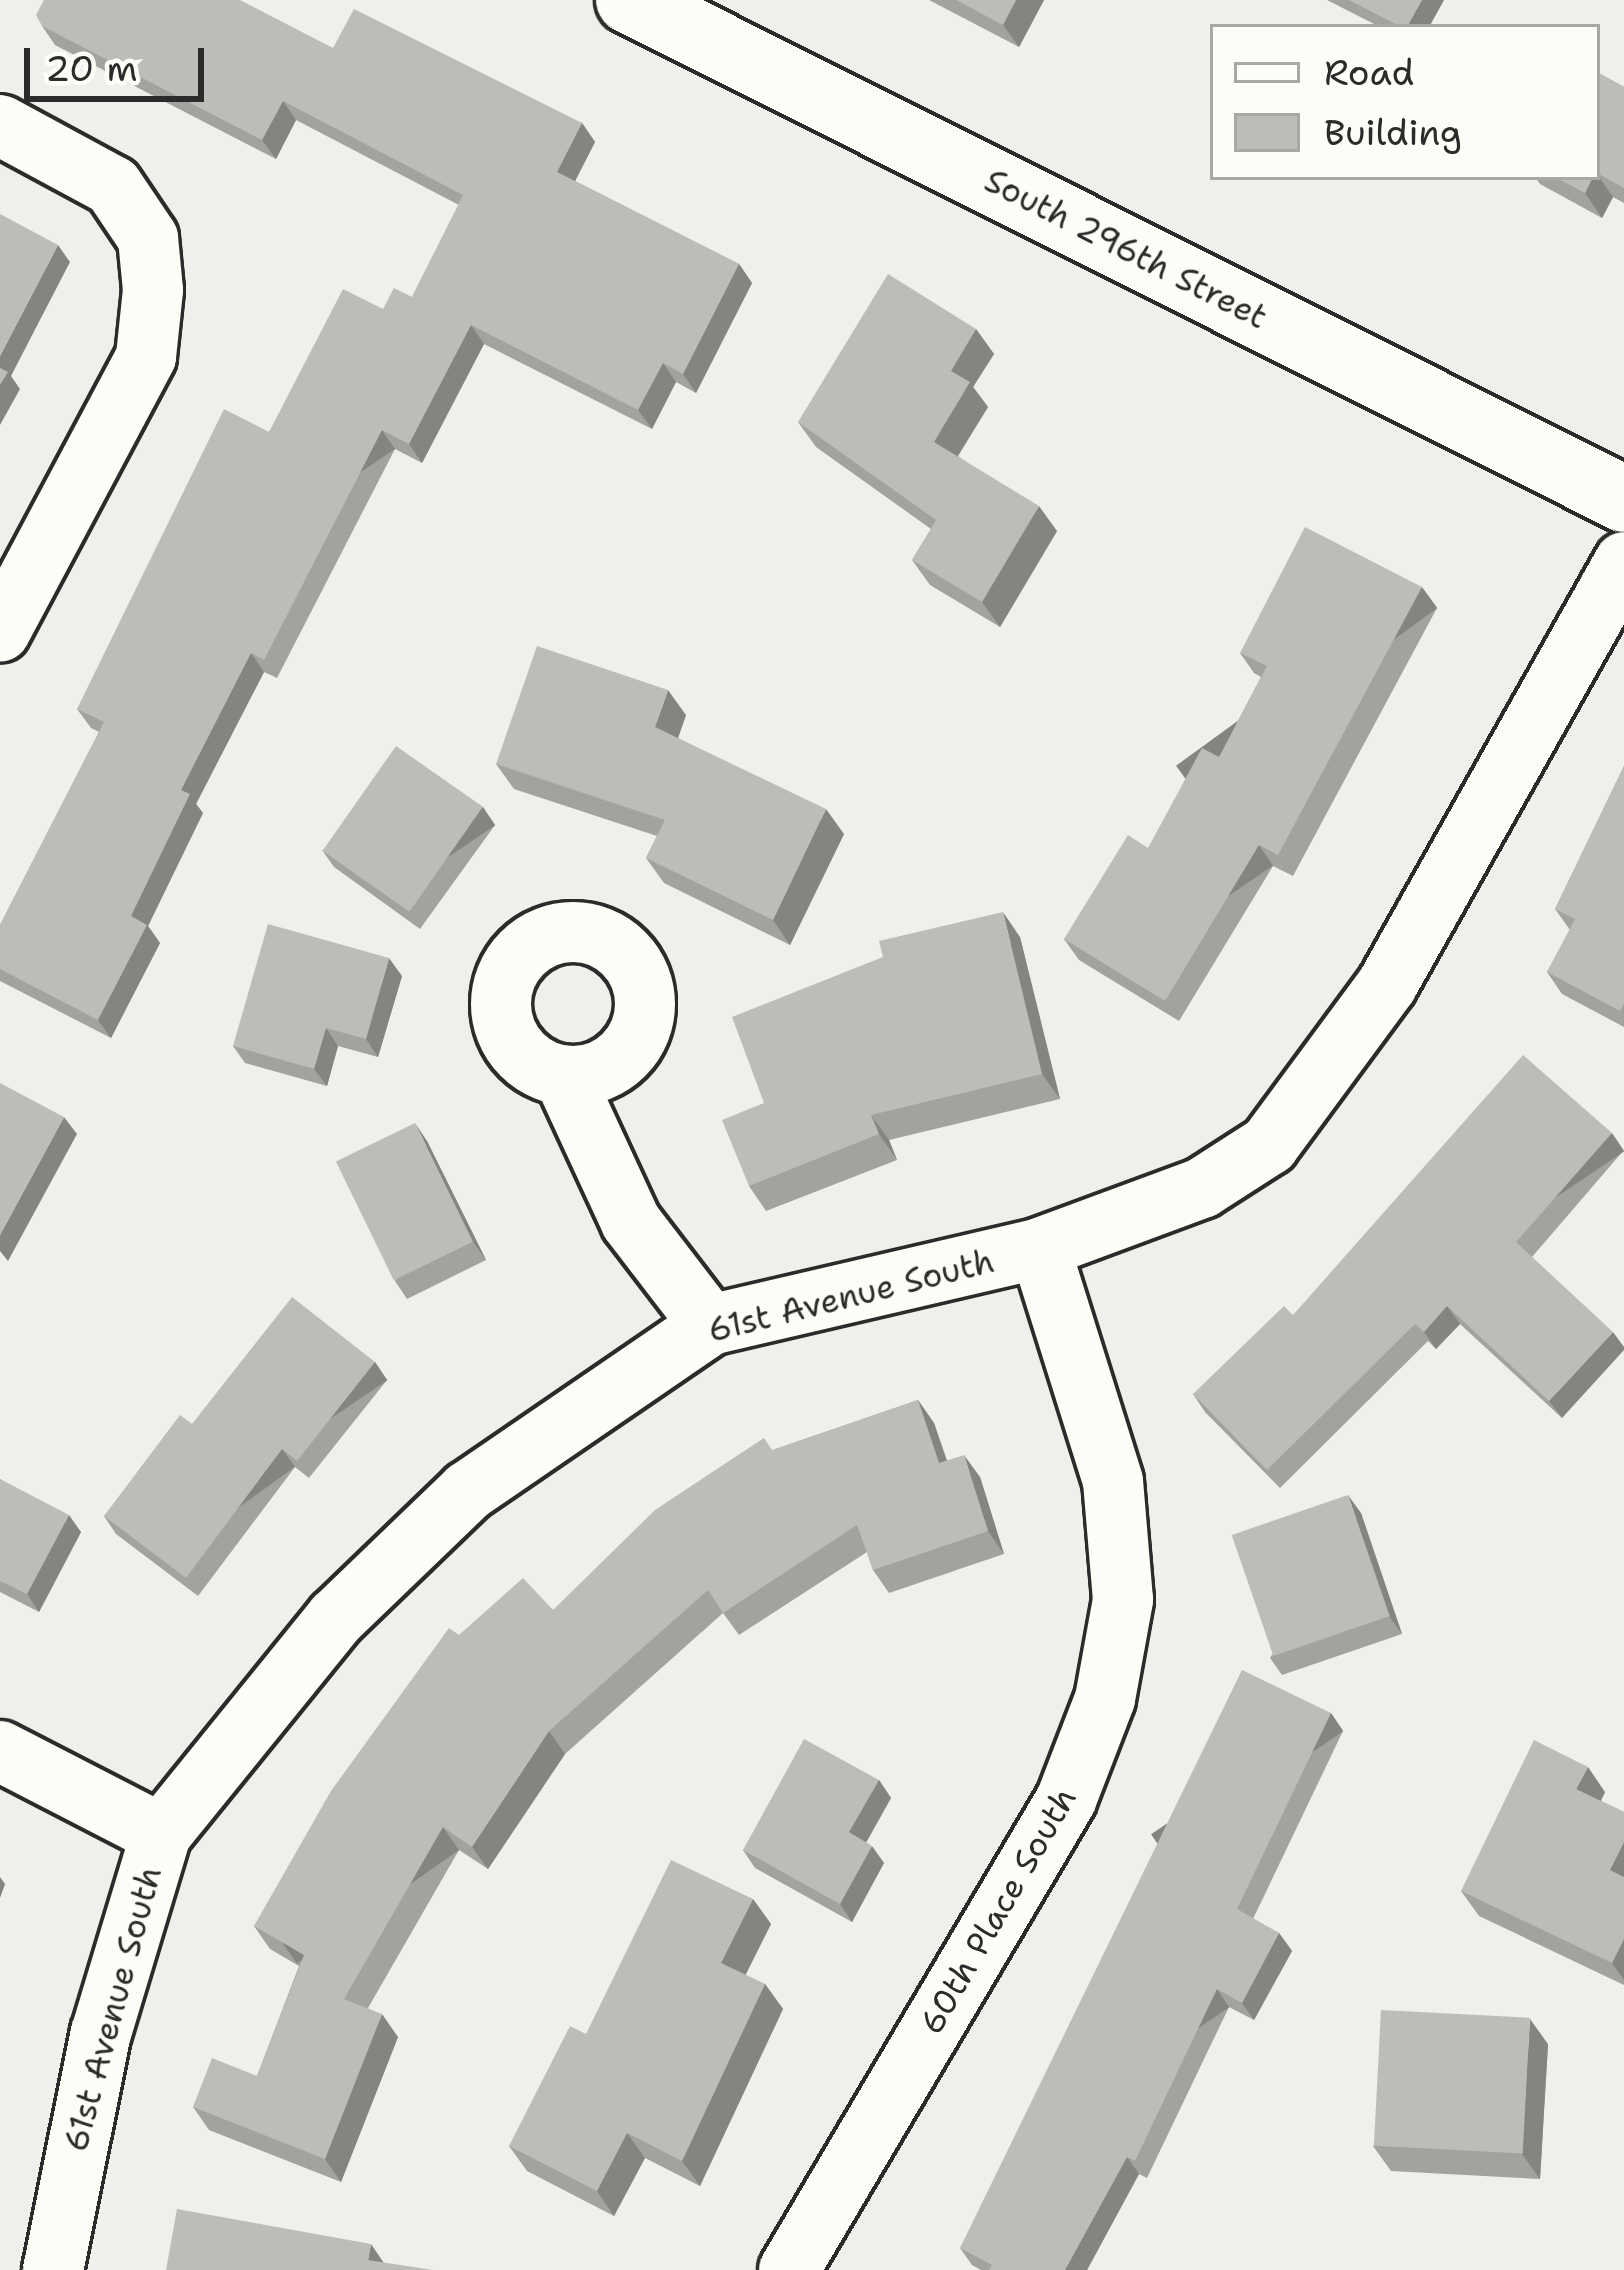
<!DOCTYPE html>
<style>
body{margin:0}
#map{position:relative;width:1624px;height:2270px;overflow:hidden;background:#f0efeb;font-family:"Shantell Sans",sans-serif}
div>[style]{position:absolute}
[style*='--x']{left:calc(var(--x)*1px);top:calc(var(--y)*1px);width:calc(var(--w)*1px);rotate:calc(var(--a)*1deg)}
.roads{filter:drop-shadow(3px 0 #2b2b2b) drop-shadow(-3px 0 #2b2b2b) drop-shadow(0 3px #2b2b2b) drop-shadow(0 -3px #2b2b2b)}
.street>*{height:60px;margin:-30px;padding:0 30px;transform-origin:30px;border-radius:30px;background:#fdfcf7}
.street>.ring{margin:-30px;padding:0;box-sizing:content-box;background:none;border:60px solid #fdfcf7;border-radius:50%}
.secondary>*{height:66px;margin:-33px;padding:0 33px;transform-origin:33px;border-radius:33px;background:#fdfcf7}
.wall>*{inset:0;background:#a3a29e}
.shaded-wall>*{inset:0;background:#848481;transform-origin:0 0}
.building>*{inset:0;background:#bdbcb8;transform-origin:0 0}
span{translate:-50% -50%;white-space:nowrap;text-align:center;line-height:1.15;-webkit-text-stroke:12px #fdfcf7;paint-order:stroke}
.street-label{font-size:33px;color:#2b2b2b}
.legend{position:absolute;left:1210px;top:24px;width:390px;height:156px;box-sizing:border-box;background:#fdfcf7;border:3px solid #a9a8a5;margin:0;padding:15px 21px;list-style:none;font-size:36px;color:#2b2b2b}
.legend li{display:flex;align-items:center;gap:24px;height:60px}
.legend b{width:60px;border:3px solid #a9a8a5}
.scale{position:absolute;left:24px;top:48px;width:180px;height:54px;box-sizing:border-box;border:6px solid #2b2b2b;border-top:0;padding-left:15px;font-size:36px;line-height:42px;white-space:nowrap;color:#2b2b2b;-webkit-text-stroke:9px #fdfcf7;paint-order:stroke}
</style>
<div id="map">
<div class="roads">
<div class="street">
<i style="--x:0;--y:125;--w:128;--a:28.4"></i>
<i style="--x:113;--y:186;--w:63;--a:56.1"></i>
<i style="--x:148;--y:238;--w:52;--a:84.5"></i>
<i style="--x:153;--y:290;--w:67;--a:96"></i>
<i style="--x:146;--y:357;--w:311;--a:118"></i>
<i class="ring" style="left:501px;top:932px;width:84px;height:84px"></i>
<i style="--x:564;--y:1077;--w:160;--a:65.2"></i>
<i style="--x:631;--y:1222;--w:130;--a:52.5"></i>
<i style="--x:0;--y:1751;--w:181;--a:27.3"></i>
<i style="--x:53;--y:2270;--w:242;--a:-78.6"></i>
<i style="--x:101;--y:2033;--w:208;--a:-73.2"></i>
<i style="--x:161;--y:1834;--w:278;--a:-51"></i>
<i style="--x:336;--y:1618;--w:183;--a:-43.9"></i>
<i style="--x:468;--y:1491;--w:293;--a:-34.4"></i>
<i style="--x:710;--y:1325;--w:339;--a:-13.1"></i>
<i style="--x:1040;--y:1248;--w:173;--a:-20.3"></i>
<i style="--x:1202;--y:1188;--w:80;--a:-32.7"></i>
<i style="--x:1269;--y:1145;--w:199;--a:-53.6"></i>
<i style="--x:1387;--y:985;--w:485;--a:-60.7"></i>
<i style="--x:789;--y:2270;--w:546;--a:-59.49"></i>
<i style="--x:1066;--y:1800;--w:108;--a:-68.9"></i>
<i style="--x:1105;--y:1699;--w:101;--a:-79.7"></i>
<i style="--x:1123;--y:1600;--w:119;--a:-94.8"></i>
<i style="--x:1113;--y:1481;--w:244;--a:-107.4"></i>
</div>
<div class="secondary">
<i style="--x:629;--y:0;--w:1113;--a:26.63"></i>
</div>
</div>
<div class="wall">
<i style="clip-path:polygon(929px 0,1044px 0,1019px 47px)"></i>
<i style="clip-path:polygon(1327px 0,1444px 0,1429px 27px,1380px 27px)"></i>
<i style="clip-path:polygon(42px 26px,333px 48px,582px 123px,595px 142px,575px 181px,739px 264px,752px 283px,696px 393px,676px 382px,652px 429px,484px 344px,422px 463px,395px 449px,277px 678px,264px 672px,196px 804px,203px 813px,148px 926px,160px 943px,111px 1038px,0 981px,0 925px,99px 732px,91px 728px,77px 709px,269px 432px,383px 309px,412px 297px,459px 205px,296px 120px,276px 159px,55px 45px)"></i>
<i style="clip-path:polygon(1597px 72px,1624px 87px,1624px 203px,1613px 197px,1602px 218px,1540px 184px,1535px 177px,1597px 177px)"></i>
<i style="clip-path:polygon(976px 329px,994px 354px,973px 387px,988px 407px,958px 456px,1057px 531px,1000px 627px,930px 585px,912px 560px,931px 529px,816px 447px,798px 422px)"></i>
<i style="clip-path:polygon(1437px 608px,1293px 876px,1273px 866px,1179px 1021px,1079px 960px,1064px 939px,1148px 848px,1219px 757px,1261px 677px,1254px 673px,1240px 653px)"></i>
<i style="clip-path:polygon(686px 715px,678px 738px,844px 834px,790px 945px,664px 883px,646px 858px,657px 836px,514px 789px,496px 764px)"></i>
<i style="clip-path:polygon(1624px 766px,1624px 1027px,1562px 994px,1547px 972px,1570px 930px,1555px 909px)"></i>
<i style="clip-path:polygon(495px 825px,420px 929px,334px 867px,322px 850px)"></i>
<i style="clip-path:polygon(1020px 937px,1060px 1099px,889px 1140px,897px 1160px,766px 1211px,749px 1186px,764px 1103px)"></i>
<i style="clip-path:polygon(402px 976px,378px 1057px,338px 1046px,327px 1086px,245px 1063px,233px 1046px)"></i>
<i style="clip-path:polygon(427px 1141px,486px 1260px,407px 1299px,395px 1281px)"></i>
<i style="clip-path:polygon(1624px 1150px,1532px 1257px,1562px 1418px,1460px 1324px,1436px 1349px,1428px 1341px,1280px 1488px,1205px 1412px,1193px 1394px)"></i>
<i style="clip-path:polygon(375px 1362px,387px 1380px,309px 1478px,295px 1467px,198px 1596px,116px 1534px,104px 1516px,192px 1424px)"></i>
<i style="clip-path:polygon(918px 1400px,934px 1423px,947px 1460px,980px 1477px,1004px 1554px,889px 1593px,873px 1570px,867px 1552px,739px 1635px,723px 1613px,565px 1754px,488px 1869px,459px 1850px,368px 2008px,398px 2037px,341px 2182px,209px 2130px,193px 2107px,257px 2076px,299px 1966px,270px 1949px,254px 1926px,459px 1635px,553px 1610px,773px 1450px)"></i>
<i style="clip-path:polygon(0 1479px,81px 1532px,39px 1612px,0 1592px)"></i>
<i style="clip-path:polygon(1361px 1513px,1402px 1634px,1282px 1675px,1270px 1658px)"></i>
<i style="clip-path:polygon(1331px 1713px,1343px 1731px,1253px 1919px,1279px 1933px,1292px 1951px,1254px 2020px,1229px 2007px,1147px 2178px,1139px 2174px,1087px 2270px,981px 2270px,972px 2265px,960px 2248px)"></i>
<i style="clip-path:polygon(879px 1780px,891px 1798px,866px 1842px,884px 1863px,852px 1922px,755px 1868px,743px 1850px)"></i>
<i style="clip-path:polygon(1605px 1792px,1601px 1801px,1624px 1812px,1624px 1985px,1479px 1916px,1461px 1891px)"></i>
<i style="clip-path:polygon(753px 1899px,771px 1924px,745px 1975px,765px 1984px,783px 2009px,700px 2186px,645px 2158px,614px 2216px,527px 2171px,509px 2146px,586px 2034px)"></i>
<i style="clip-path:polygon(1548px 2044px,1540px 2179px,1391px 2171px,1373px 2146px)"></i>
</div>
<div class="shaded-wall">
<i style="clip-path:polygon(1016px 0,1044px 0,1019px 47px,1003px 25px)"></i>
<i style="clip-path:polygon(1422px 0,1444px 0,1429px 27px,1407px 27px)"></i>
<i style="clip-path:polygon(283px 101px,296px 120px,276px 159px,262px 140px)"></i>
<i style="clip-path:polygon(582px 123px,595px 142px,570px 191px,557px 172px)"></i>
<i style="clip-path:polygon(1597px 174px,1613px 197px,1602px 218px,1585px 193px,1593px 177px,1597px 177px)"></i>
<i style="clip-path:polygon(58px 245px,70px 262px,11px 376px,20px 389px,0 425px,0 356px)"></i>
<i style="clip-path:polygon(739px 264px,752px 283px,696px 393px,683px 374px)"></i>
<i style="clip-path:polygon(471px 325px,484px 344px,422px 463px,409px 444px)"></i>
<i style="clip-path:polygon(976px 329px,994px 354px,973px 387px,988px 407px,951px 467px,934px 442px,951px 371px)"></i>
<i style="clip-path:polygon(663px 363px,676px 382px,652px 429px,638px 410px)"></i>
<i style="left:382px;top:430px;width:23px;height:259px;rotate:56deg"></i>
<i style="clip-path:polygon(1039px 506px,1057px 531px,1000px 627px,982px 602px)"></i>
<i style="left:1422px;top:587px;width:26px;height:304px;rotate:54deg"></i>
<i style="clip-path:polygon(251px 653px,264px 672px,196px 804px,203px 813px,148px 926px,160px 943px,111px 1038px,98px 1020px,131px 916px,181px 790px)"></i>
<i style="clip-path:polygon(668px 690px,686px 715px,673px 752px,655px 727px)"></i>
<i style="left:483px;top:807px;width:22px;height:128px;rotate:56deg"></i>
<i style="clip-path:polygon(826px 809px,844px 834px,790px 945px,773px 920px)"></i>
<i style="left:1259px;top:845px;width:25px;height:182px;rotate:56deg"></i>
<i style="clip-path:polygon(1003px 912px,1020px 937px,1060px 1099px,1042px 1074px)"></i>
<i style="clip-path:polygon(389px 958px,402px 976px,378px 1057px,366px 1039px)"></i>
<i style="clip-path:polygon(326px 1028px,338px 1046px,327px 1086px,314px 1069px)"></i>
<i style="clip-path:polygon(871px 1115px,889px 1140px,897px 1160px,879px 1134px)"></i>
<i style="clip-path:polygon(64px 1117px,77px 1134px,8px 1261px,0 1251px,0 1235px)"></i>
<i style="clip-path:polygon(415px 1123px,427px 1141px,486px 1260px,473px 1242px)"></i>
<i style="left:1612px;top:1133px;width:22px;height:145px;rotate:56deg"></i>
<i style="clip-path:polygon(1447px 1306px,1460px 1324px,1436px 1349px,1424px 1332px)"></i>
<i style="clip-path:polygon(1613px 1332px,1624px 1347px,1624px 1350px,1562px 1418px,1549px 1401px)"></i>
<i style="left:375px;top:1362px;width:22px;height:126px;rotate:56deg"></i>
<i style="clip-path:polygon(918px 1400px,934px 1423px,955px 1486px,939px 1463px)"></i>
<i style="left:282px;top:1449px;width:22px;height:161px;rotate:54deg"></i>
<i style="clip-path:polygon(964px 1455px,980px 1477px,1004px 1554px,988px 1531px)"></i>
<i style="clip-path:polygon(1348px 1495px,1361px 1513px,1402px 1634px,1389px 1616px)"></i>
<i style="clip-path:polygon(69px 1515px,81px 1532px,39px 1612px,27px 1594px)"></i>
<i style="left:1331px;top:1713px;width:22px;height:217px;rotate:56deg"></i>
<i style="clip-path:polygon(549px 1731px,565px 1754px,488px 1869px,472px 1847px)"></i>
<i style="clip-path:polygon(1588px 1767px,1605px 1792px,1594px 1814px,1576px 1789px)"></i>
<i style="clip-path:polygon(879px 1780px,891px 1798px,862px 1850px,849px 1832px)"></i>
<i style="left:443px;top:1827px;width:28px;height:198px;rotate:55deg"></i>
<i style="clip-path:polygon(1624px 1842px,1624px 1890px,1610px 1870px)"></i>
<i style="clip-path:polygon(872px 1846px,884px 1863px,852px 1922px,840px 1904px)"></i>
<i style="clip-path:polygon(0 1877px,5px 1884px,0 1898px)"></i>
<i style="clip-path:polygon(753px 1899px,771px 1924px,739px 1988px,721px 1963px)"></i>
<i style="clip-path:polygon(1279px 1933px,1292px 1951px,1254px 2020px,1242px 2003px)"></i>
<i style="clip-path:polygon(1624px 1939px,1624px 1980px,1612px 1963px)"></i>
<i style="clip-path:polygon(765px 1984px,783px 2009px,700px 2186px,682px 2161px)"></i>
<i style="left:1217px;top:1989px;width:22px;height:191px;rotate:56deg"></i>
<i style="clip-path:polygon(382px 2014px,398px 2037px,341px 2182px,325px 2159px)"></i>
<i style="clip-path:polygon(1530px 2019px,1548px 2044px,1540px 2179px,1522px 2154px)"></i>
<i style="clip-path:polygon(627px 2133px,645px 2158px,614px 2216px,597px 2191px)"></i>
<i style="clip-path:polygon(1127px 2157px,1139px 2174px,1087px 2270px,1065px 2270px)"></i>
<i style="clip-path:polygon(371px 2244px,388px 2269px,368px 2260px)"></i>
</div>
<div class="building">
<i style="clip-path:polygon(44px 0,240px 0,333px 48px,354px 9px,582px 123px,557px 172px,739px 264px,683px 374px,663px 363px,638px 410px,471px 325px,409px 444px,382px 430px,264px 660px,251px 653px,181px 790px,190px 794px,131px 916px,147px 925px,98px 1020px,0 969px,0 925px,104px 722px,77px 709px,224px 409px,269px 432px,343px 289px,383px 309px,394px 288px,412px 297px,463px 195px,283px 101px,262px 140px,42px 26px,36px 15px)"></i>
<i style="clip-path:polygon(956px 0,1016px 0,1003px 25px)"></i>
<i style="clip-path:polygon(1349px 0,1422px 0,1407px 27px,1401px 27px)"></i>
<i style="clip-path:polygon(1597px 72px,1624px 87px,1624px 188px,1597px 173px)"></i>
<i style="clip-path:polygon(1555px 177px,1593px 177px,1585px 193px)"></i>
<i style="clip-path:polygon(0 214px,58px 245px,0 356px)"></i>
<i style="clip-path:polygon(888px 274px,976px 329px,951px 371px,970px 382px,934px 442px,1039px 506px,982px 602px,912px 560px,936px 520px,798px 422px)"></i>
<i style="clip-path:polygon(0 368px,8px 372px,0 385px)"></i>
<i style="clip-path:polygon(1305px 527px,1422px 587px,1278px 855px,1259px 845px,1165px 1001px,1064px 939px,1128px 835px,1148px 848px,1202px 748px,1219px 757px,1267px 666px,1240px 653px)"></i>
<i style="clip-path:polygon(537px 646px,668px 690px,655px 727px,826px 809px,773px 920px,646px 858px,665px 820px,496px 764px)"></i>
<i style="left:396px;top:746px;width:106px;height:128px;rotate:35deg"></i>
<i style="clip-path:polygon(1624px 766px,1624px 1003px,1620px 1011px,1547px 972px,1575px 919px,1555px 909px)"></i>
<i style="clip-path:polygon(1003px 912px,1042px 1074px,871px 1115px,879px 1134px,749px 1186px,722px 1120px,764px 1103px,732px 1017px,883px 957px,879px 941px)"></i>
<i style="clip-path:polygon(268px 924px,389px 958px,366px 1039px,326px 1028px,314px 1069px,233px 1046px)"></i>
<i style="clip-path:polygon(1523px 1055px,1612px 1133px,1516px 1242px,1613px 1332px,1549px 1401px,1447px 1306px,1424px 1332px,1415px 1324px,1267px 1470px,1193px 1394px,1284px 1306px,1293px 1315px)"></i>
<i style="clip-path:polygon(0 1083px,64px 1117px,0 1235px)"></i>
<i style="left:415px;top:1123px;width:132px;height:88px;rotate:64deg"></i>
<i style="clip-path:polygon(292px 1297px,375px 1362px,297px 1461px,282px 1449px,186px 1578px,104px 1516px,180px 1415px,192px 1424px)"></i>
<i style="clip-path:polygon(918px 1400px,939px 1463px,964px 1455px,988px 1531px,873px 1570px,857px 1525px,723px 1613px,708px 1590px,549px 1731px,472px 1847px,443px 1827px,344px 1999px,382px 2014px,325px 2159px,193px 2107px,212px 2058px,257px 2076px,304px 1955px,254px 1926px,331px 1791px,449px 1628px,459px 1635px,523px 1578px,553px 1610px,655px 1510px,764px 1438px,772px 1450px)"></i>
<i style="clip-path:polygon(0 1479px,69px 1515px,27px 1594px,0 1581px)"></i>
<i style="left:1348px;top:1495px;width:128px;height:123px;rotate:71deg"></i>
<i style="clip-path:polygon(1242px 1670px,1331px 1713px,1237px 1909px,1279px 1933px,1242px 2003px,1217px 1989px,1135px 2161px,1127px 2157px,1065px 2270px,989px 2270px,992px 2265px,960px 2248px)"></i>
<i style="clip-path:polygon(804px 1739px,879px 1780px,849px 1832px,872px 1846px,840px 1904px,743px 1850px)"></i>
<i style="clip-path:polygon(1534px 1740px,1588px 1767px,1576px 1789px,1624px 1812px,1624px 1842px,1610px 1870px,1624px 1877px,1624px 1939px,1612px 1963px,1461px 1891px)"></i>
<i style="clip-path:polygon(671px 1860px,753px 1899px,721px 1963px,765px 1984px,682px 2161px,627px 2133px,597px 2191px,509px 2146px,570px 2026px,586px 2034px)"></i>
<i style="left:1381px;top:2010px;width:149px;height:136px;rotate:3deg"></i>
<i style="clip-path:polygon(177px 2209px,371px 2244px,368px 2260px,433px 2270px,166px 2270px)"></i>
</div>
<div class="street-label">
<span style="left:1126px;top:249px;rotate:27deg">South 296th Street</span>
<span style="left:851px;top:1296px;rotate:-14deg">61st Avenue South</span>
<span style="left:998px;top:1911px;rotate:-60deg">60th Place South</span>
<span style="left:113px;top:2009px;rotate:-75deg">61st Avenue South</span>
</div>
<ul class="legend">
<li><b style="height:15px;background:#fdfcf7"></b>Road</li>
<li><b style="height:33px;background:#bdbcb8"></b>Building</li>
</ul>
<div class="scale">20 m</div>
</div>
